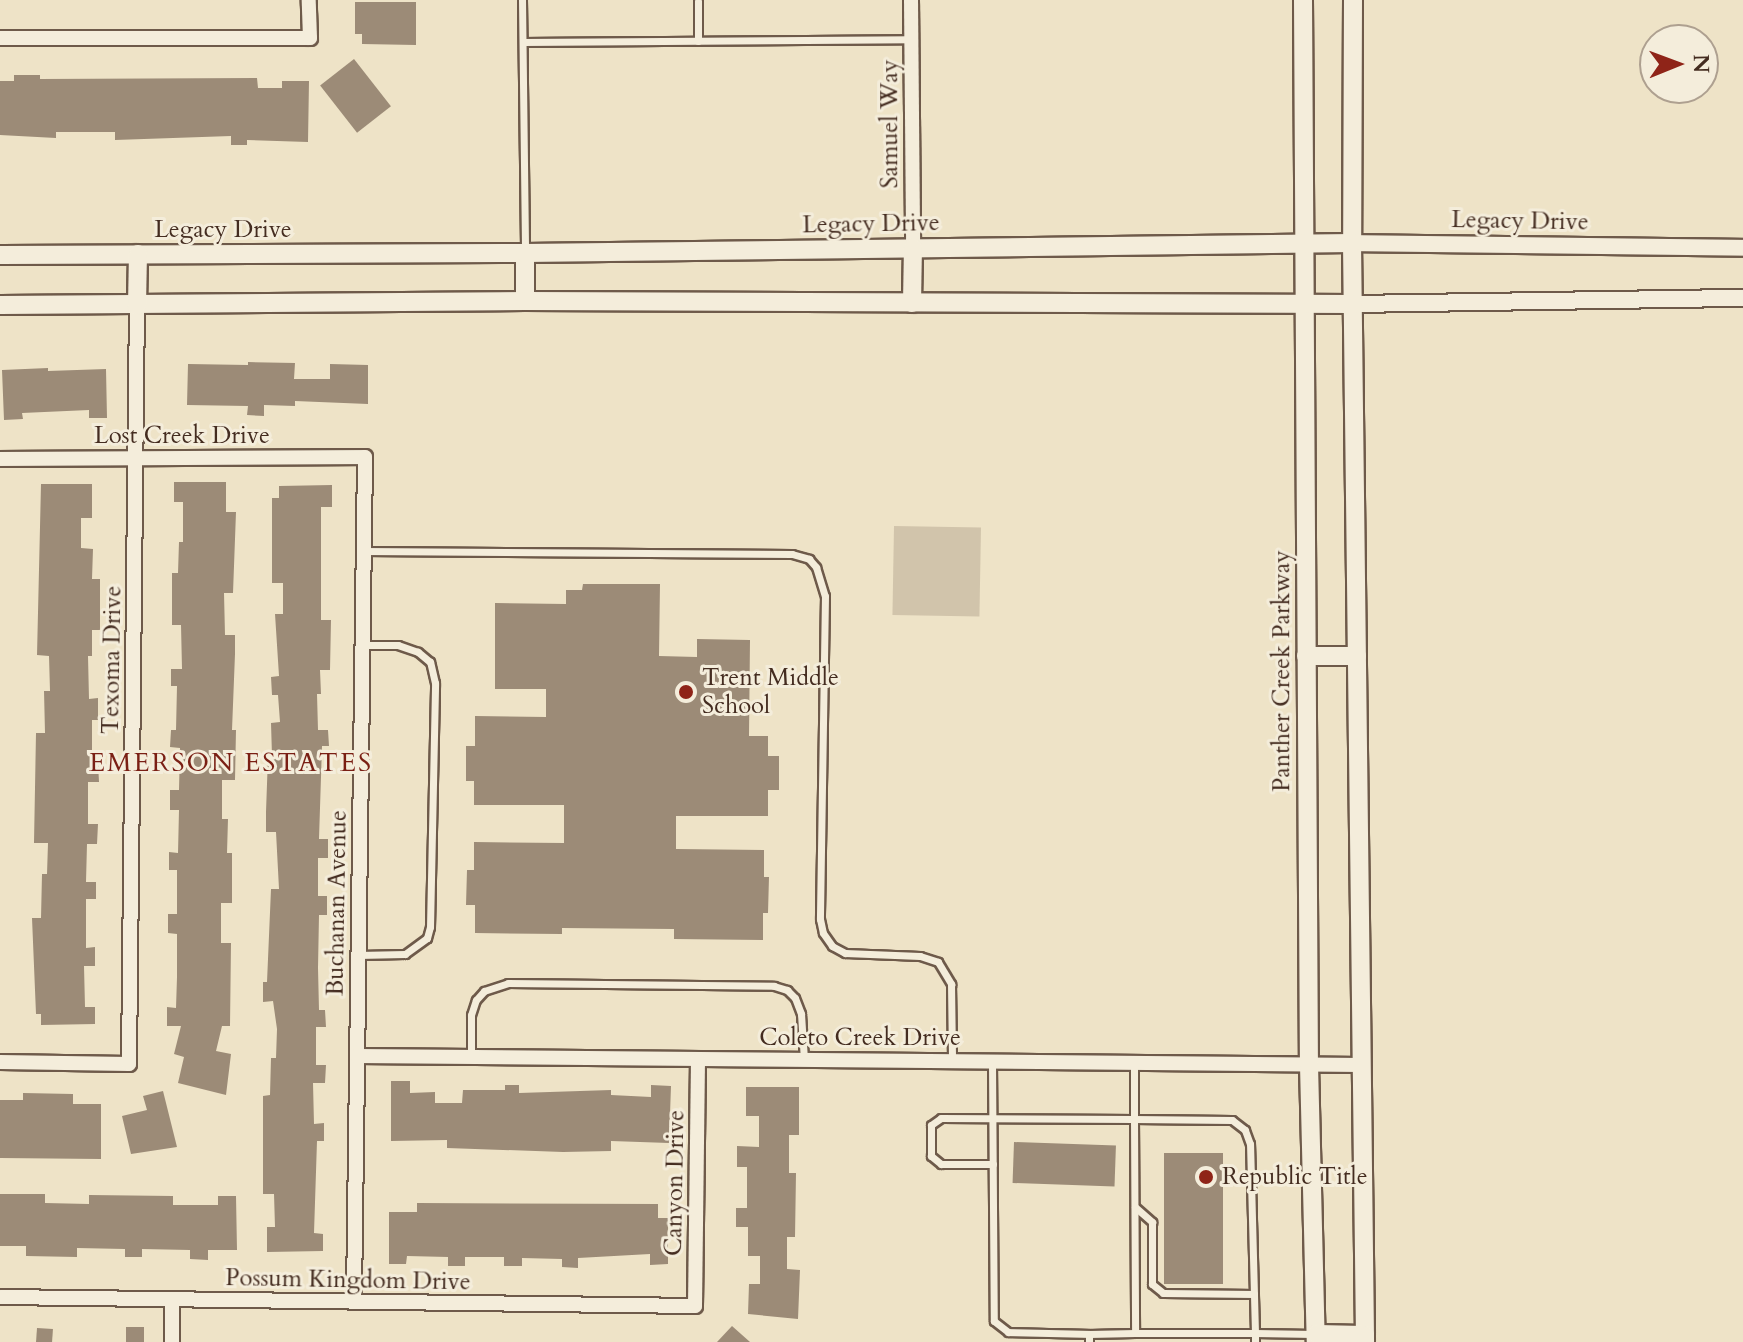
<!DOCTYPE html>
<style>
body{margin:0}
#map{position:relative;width:1743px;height:1342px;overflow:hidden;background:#eee3c7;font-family:Cardo,serif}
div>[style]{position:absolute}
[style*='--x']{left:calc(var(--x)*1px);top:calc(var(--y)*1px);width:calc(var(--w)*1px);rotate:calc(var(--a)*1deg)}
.green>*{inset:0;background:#d1c4ab;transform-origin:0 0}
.building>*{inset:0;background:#9c8b77;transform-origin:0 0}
.roads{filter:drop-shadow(2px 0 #6e5a4a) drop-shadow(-2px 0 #6e5a4a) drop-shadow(0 2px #6e5a4a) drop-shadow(0 -2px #6e5a4a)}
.service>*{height:7px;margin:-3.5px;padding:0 3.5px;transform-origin:3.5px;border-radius:3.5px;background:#f4eddb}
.minor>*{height:14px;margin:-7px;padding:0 7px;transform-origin:7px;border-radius:7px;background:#f4eddb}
.tertiary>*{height:16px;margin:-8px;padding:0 8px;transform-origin:8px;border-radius:8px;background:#f4eddb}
.secondary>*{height:18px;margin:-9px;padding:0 9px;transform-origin:9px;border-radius:9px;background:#f4eddb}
.dots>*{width:22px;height:22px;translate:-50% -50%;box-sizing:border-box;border:4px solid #f4eddb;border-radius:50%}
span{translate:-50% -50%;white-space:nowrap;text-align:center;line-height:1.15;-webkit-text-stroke:6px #f4eddb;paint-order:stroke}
.street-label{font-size:24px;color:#442c20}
.poi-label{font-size:24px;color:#442c20}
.left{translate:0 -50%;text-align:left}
.neighbourhood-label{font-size:26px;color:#7a1f14;letter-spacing:2px}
.north{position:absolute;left:1639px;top:24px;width:80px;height:80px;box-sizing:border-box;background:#f4eddb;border:2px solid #aea090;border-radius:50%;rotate:89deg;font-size:22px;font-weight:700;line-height:32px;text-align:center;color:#442c20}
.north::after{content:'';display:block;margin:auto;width:28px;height:36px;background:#8f2418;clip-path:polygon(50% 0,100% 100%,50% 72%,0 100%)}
</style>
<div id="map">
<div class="green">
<i style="left:894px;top:526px;width:87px;height:89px;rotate:1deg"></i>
</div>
<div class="building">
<i style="clip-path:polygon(355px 2px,416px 2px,416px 45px,362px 44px,362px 34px,355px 34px)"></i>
<i style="left:354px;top:59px;width:60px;height:43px;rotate:52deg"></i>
<i style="clip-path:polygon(14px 75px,40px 75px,40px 79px,257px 78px,258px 88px,282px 88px,282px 81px,309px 81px,308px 142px,247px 140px,247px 145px,231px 145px,231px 136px,115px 140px,115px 132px,56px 132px,56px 138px,0 135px,0 81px,14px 81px)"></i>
<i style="clip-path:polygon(248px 362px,295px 363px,294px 379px,330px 379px,330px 364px,368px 365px,368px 404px,295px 401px,295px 406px,264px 405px,264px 416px,247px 415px,248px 406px,187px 405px,188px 364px,248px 365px)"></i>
<i style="clip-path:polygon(48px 368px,48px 371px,106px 369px,107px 418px,89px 418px,89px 410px,22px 413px,23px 419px,4px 420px,2px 370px)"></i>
<i style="clip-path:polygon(174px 482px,226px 482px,226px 512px,236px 512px,233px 593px,224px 593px,225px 635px,235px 635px,235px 654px,232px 730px,236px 730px,235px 780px,222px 780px,222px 819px,228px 819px,227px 853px,232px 853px,232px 903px,221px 903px,221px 943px,231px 943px,230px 1026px,222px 1026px,216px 1051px,231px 1054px,226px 1095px,178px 1083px,184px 1057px,174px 1054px,181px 1026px,167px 1026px,167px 1007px,176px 1008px,177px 977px,177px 934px,168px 933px,168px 914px,177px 914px,177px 870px,169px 870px,169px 852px,178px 853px,179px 810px,170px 810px,170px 790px,179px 790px,180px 748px,170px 747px,171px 730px,176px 730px,177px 686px,171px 686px,171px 669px,182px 669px,181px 625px,172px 625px,172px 573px,178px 573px,179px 542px,183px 542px,183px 502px,174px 502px)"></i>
<i style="clip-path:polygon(41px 484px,92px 484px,92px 518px,81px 518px,81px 548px,93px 549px,92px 579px,100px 579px,100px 630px,92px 630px,92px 656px,88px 656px,89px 699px,98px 698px,98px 720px,92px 720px,92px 763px,98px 763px,99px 782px,88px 782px,88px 824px,98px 824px,97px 844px,87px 844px,86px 882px,96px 882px,96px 899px,86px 899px,86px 948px,95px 947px,95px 966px,84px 966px,85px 1007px,95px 1007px,95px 1024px,41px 1025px,41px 1014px,36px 1014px,32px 918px,41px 918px,42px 874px,47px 874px,48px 843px,34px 843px,36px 733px,45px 733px,44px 691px,50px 691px,49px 656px,37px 655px)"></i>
<i style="clip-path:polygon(332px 485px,332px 507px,321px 507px,321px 620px,331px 620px,330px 670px,320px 670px,321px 694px,317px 694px,318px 730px,328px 730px,329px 746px,322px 746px,319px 839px,328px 839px,328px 858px,318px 858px,318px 896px,327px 896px,327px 915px,319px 915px,318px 968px,319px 1010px,325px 1010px,326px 1027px,316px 1027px,316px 1065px,326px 1065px,325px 1083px,313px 1083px,314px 1124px,324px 1123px,324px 1141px,317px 1141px,314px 1233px,323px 1234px,323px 1251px,267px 1252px,267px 1227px,275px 1227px,274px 1194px,263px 1194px,263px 1096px,270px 1095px,271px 1058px,276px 1058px,277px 1029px,273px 1001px,263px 1002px,263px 982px,267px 982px,271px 889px,279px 889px,276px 832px,266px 832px,266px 812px,268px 756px,272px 756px,271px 723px,280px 722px,278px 695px,272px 695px,271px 677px,279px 676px,275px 614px,283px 614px,283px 583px,272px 583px,272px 498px,279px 498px,279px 486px)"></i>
<i style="clip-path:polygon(583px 584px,660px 584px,659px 656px,697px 657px,697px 639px,750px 640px,749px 736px,768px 736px,768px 756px,779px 756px,779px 790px,768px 790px,768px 816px,676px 816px,676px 849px,764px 850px,764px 877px,769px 877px,768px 913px,763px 913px,763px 940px,674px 939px,674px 929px,562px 928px,562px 934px,475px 933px,475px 905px,466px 905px,467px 870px,474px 870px,474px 842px,564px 843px,564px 805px,474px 805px,474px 781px,466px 781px,466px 746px,475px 746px,475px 716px,546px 717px,546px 689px,495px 689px,495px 603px,566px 604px,566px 590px,582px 590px)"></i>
<i style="clip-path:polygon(391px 1081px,410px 1081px,410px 1093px,435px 1092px,435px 1103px,462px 1103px,463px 1090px,505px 1090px,505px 1085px,519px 1085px,519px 1093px,611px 1090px,611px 1095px,651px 1097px,651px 1085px,671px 1086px,669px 1143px,611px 1141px,611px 1151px,563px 1152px,447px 1148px,447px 1140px,391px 1141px)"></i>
<i style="clip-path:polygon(746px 1087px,799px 1087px,799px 1135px,789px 1135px,789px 1173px,796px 1173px,795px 1237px,787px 1237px,787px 1269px,800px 1270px,798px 1319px,748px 1314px,749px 1284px,760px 1284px,760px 1256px,748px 1256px,748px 1227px,736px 1227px,736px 1208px,747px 1208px,747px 1167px,737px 1167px,737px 1146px,759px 1147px,759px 1116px,746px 1116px)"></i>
<i style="clip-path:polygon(163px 1091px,177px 1147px,131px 1154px,122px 1116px,147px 1110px,143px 1096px)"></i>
<i style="clip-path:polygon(23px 1093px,73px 1094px,73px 1104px,101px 1104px,101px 1159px,0 1158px,0 1100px,23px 1100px)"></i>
<i style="left:1014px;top:1142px;width:102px;height:41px;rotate:2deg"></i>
<i style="left:1164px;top:1153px;width:59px;height:131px"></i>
<i style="clip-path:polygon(0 1194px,45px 1194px,45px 1203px,89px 1204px,89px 1195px,173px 1196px,173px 1205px,218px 1205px,218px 1196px,236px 1196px,237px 1250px,208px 1250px,208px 1260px,190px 1259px,190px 1250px,142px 1249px,142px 1257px,125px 1257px,125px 1249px,77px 1248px,77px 1257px,26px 1256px,26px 1246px,0 1246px)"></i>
<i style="clip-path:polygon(417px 1203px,658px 1204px,658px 1218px,668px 1218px,668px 1264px,650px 1265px,650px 1254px,578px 1258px,578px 1268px,562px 1267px,562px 1259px,522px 1258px,522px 1266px,504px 1266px,504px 1257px,465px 1257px,465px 1266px,448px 1266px,448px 1257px,407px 1256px,406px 1264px,389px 1264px,389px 1212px,417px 1212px)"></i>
<i style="clip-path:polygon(732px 1326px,750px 1342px,717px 1342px)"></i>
<i style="left:126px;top:1327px;width:18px;height:15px"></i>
<i style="left:37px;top:1328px;width:16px;height:14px;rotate:4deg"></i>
</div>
<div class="roads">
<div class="service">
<i style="--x:522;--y:0;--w:253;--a:89.3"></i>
<i style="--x:698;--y:1;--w:40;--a:90"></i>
<i style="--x:523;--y:42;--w:388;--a:-0.4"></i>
<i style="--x:363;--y:551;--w:429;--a:0.4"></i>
<i style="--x:792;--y:554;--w:18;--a:16"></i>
<i style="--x:809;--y:559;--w:11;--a:49"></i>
<i style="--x:816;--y:567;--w:30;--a:73"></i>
<i style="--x:825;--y:596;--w:323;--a:90.9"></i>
<i style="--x:820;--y:919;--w:14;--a:78"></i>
<i style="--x:823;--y:933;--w:16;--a:55"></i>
<i style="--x:832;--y:946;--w:15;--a:28"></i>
<i style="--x:845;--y:953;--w:75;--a:2.3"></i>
<i style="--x:920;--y:956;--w:19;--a:18"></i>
<i style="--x:938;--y:962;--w:26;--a:59"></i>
<i style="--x:951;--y:984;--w:76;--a:89.2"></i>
<i style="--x:358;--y:955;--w:47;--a:-1.2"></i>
<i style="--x:405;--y:954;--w:27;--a:-36"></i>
<i style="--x:427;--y:938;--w:11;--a:-75"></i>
<i style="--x:430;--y:927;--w:244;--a:-88.8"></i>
<i style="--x:435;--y:683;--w:22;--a:-103"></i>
<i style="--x:430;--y:662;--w:16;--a:-140"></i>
<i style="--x:418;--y:652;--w:21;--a:-161"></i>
<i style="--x:398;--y:645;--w:36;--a:180"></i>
<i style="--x:471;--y:1057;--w:42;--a:-90"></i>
<i style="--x:471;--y:1015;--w:16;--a:-72"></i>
<i style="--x:476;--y:1000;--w:12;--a:-48"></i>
<i style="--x:484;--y:991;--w:25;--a:-18"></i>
<i style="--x:508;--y:983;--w:266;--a:0.6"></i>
<i style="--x:774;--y:986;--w:14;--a:17"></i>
<i style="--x:787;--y:990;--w:11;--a:45"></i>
<i style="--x:795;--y:998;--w:17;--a:69"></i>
<i style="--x:801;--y:1014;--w:45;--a:86.2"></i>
<i style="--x:992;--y:1063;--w:258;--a:89.6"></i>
<i style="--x:994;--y:1321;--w:18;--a:38"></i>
<i style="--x:1008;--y:1332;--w:81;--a:1.4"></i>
<i style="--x:993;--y:1164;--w:52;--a:180"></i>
<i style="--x:941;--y:1164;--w:13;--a:-141"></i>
<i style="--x:931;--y:1156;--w:31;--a:-90"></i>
<i style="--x:931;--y:1125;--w:12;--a:-35"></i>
<i style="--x:941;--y:1118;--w:193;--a:0.3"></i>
<i style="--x:1134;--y:1119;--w:214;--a:89.7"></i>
<i style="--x:1135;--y:1333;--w:120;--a:0"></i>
<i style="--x:1255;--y:1333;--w:189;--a:-91.5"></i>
<i style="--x:1250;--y:1144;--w:15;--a:-110"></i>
<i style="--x:1245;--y:1130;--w:16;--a:-142"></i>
<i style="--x:1232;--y:1120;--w:98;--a:-179.4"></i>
<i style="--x:1134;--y:1119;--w:57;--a:-90"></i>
<i style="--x:1135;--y:1207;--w:23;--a:41"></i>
<i style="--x:1152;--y:1222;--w:62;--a:90"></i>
<i style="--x:1152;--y:1284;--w:14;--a:39"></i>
<i style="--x:1163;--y:1293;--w:91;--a:0.6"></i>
<i style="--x:1089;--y:1342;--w:8;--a:-90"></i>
<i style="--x:1089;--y:1334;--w:46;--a:-1.2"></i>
<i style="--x:1255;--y:1342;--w:9;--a:-90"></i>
<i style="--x:1255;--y:1333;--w:59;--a:1"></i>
</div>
<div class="minor">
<i style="--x:911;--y:0;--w:248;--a:89.5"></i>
<i style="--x:0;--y:38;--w:310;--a:0"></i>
<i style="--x:310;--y:38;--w:38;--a:-92"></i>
<i style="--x:0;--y:459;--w:365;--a:-0.3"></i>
<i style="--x:365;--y:457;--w:845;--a:90.75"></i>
<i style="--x:357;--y:1056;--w:1005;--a:0.51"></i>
<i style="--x:0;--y:1062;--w:129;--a:0.9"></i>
<i style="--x:129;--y:1064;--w:759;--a:-89.4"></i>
<i style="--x:0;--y:1297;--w:695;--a:0.74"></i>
<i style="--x:695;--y:1306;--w:246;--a:-89.3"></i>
<i style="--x:172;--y:1342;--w:43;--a:-90"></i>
</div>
<div class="tertiary">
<i style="--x:1352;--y:243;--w:391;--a:0.7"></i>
<i style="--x:1353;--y:304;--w:390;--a:-0.9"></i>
</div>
<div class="secondary">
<i style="--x:1303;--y:0;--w:1065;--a:89.68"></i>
<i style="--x:1309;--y:1065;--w:277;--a:88.6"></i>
<i style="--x:1353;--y:0;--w:243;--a:90.2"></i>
<i style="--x:1352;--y:243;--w:1099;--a:89.32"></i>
<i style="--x:525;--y:253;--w:48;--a:90"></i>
<i style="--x:0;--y:255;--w:525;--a:-0.22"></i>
<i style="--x:525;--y:253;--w:827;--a:-0.69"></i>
<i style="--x:912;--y:303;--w:55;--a:-89"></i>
<i style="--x:0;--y:305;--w:525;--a:-0.44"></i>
<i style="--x:525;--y:301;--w:828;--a:0.21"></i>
<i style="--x:137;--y:305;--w:51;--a:-88.9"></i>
<i style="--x:1306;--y:656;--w:51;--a:0"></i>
<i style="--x:1316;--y:1334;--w:49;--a:1.2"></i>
</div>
</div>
<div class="dots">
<i style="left:686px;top:692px;background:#8f2418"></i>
<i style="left:1206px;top:1177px;background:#8f2418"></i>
</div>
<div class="street-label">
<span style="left:890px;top:124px;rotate:-90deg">Samuel Way</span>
<span style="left:1520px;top:221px;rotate:1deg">Legacy Drive</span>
<span style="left:871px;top:224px;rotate:-1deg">Legacy Drive</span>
<span style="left:223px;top:230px">Legacy Drive</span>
<span style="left:182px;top:436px">Lost Creek Drive</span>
<span style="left:112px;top:660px;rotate:-89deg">Texoma Drive</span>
<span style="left:1282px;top:671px;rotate:-90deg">Panther Creek Parkway</span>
<span style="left:337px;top:903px;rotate:-89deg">Buchanan Avenue</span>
<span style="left:860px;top:1038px">Coleto Creek Drive</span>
<span style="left:675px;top:1183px;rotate:-89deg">Canyon Drive</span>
<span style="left:348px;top:1280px;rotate:1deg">Possum Kingdom Drive</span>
</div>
<div class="poi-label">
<span class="left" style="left:702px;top:692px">Trent Middle<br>School</span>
<span class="left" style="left:1222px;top:1177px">Republic Title</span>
</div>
<div class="neighbourhood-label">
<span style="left:231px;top:763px">EMERSON ESTATES</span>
</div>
<div class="north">N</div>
</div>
